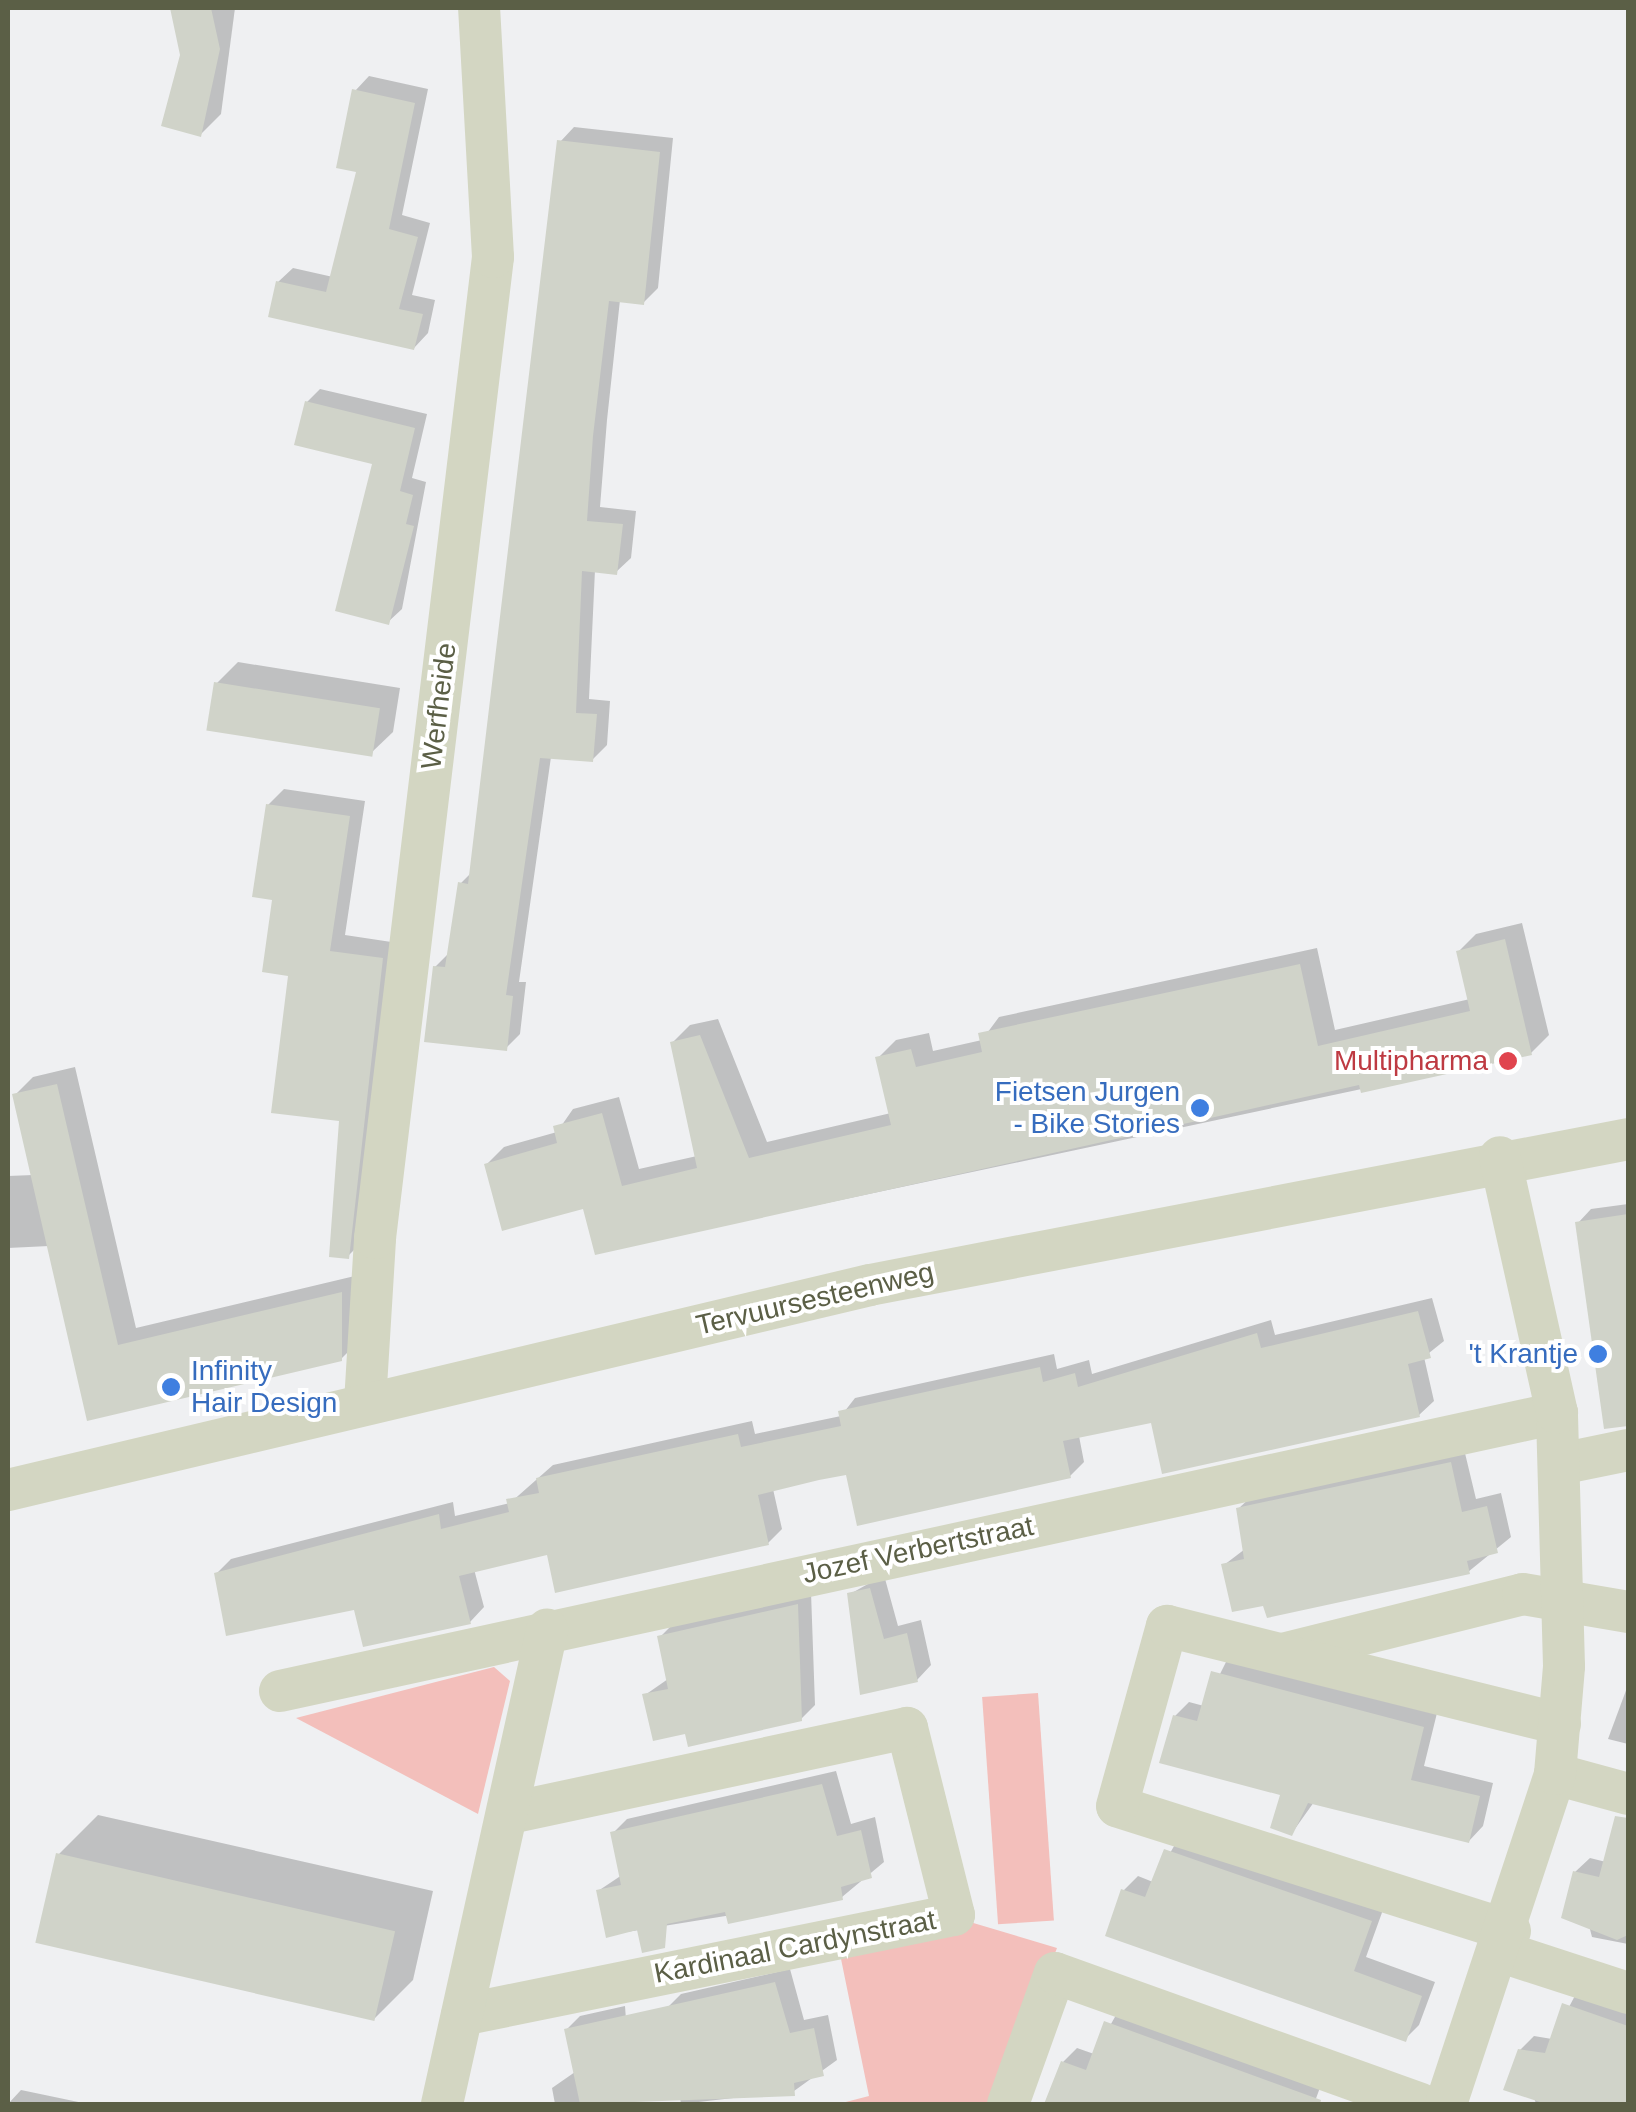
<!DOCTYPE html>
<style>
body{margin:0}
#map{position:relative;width:1636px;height:2112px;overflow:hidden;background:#eff0f2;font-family:Helvetica,sans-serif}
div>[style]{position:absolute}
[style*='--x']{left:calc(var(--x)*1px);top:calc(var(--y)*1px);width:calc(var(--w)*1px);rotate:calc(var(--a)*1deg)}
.green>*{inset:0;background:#f3bfbb;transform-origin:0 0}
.shadow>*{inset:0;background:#0003}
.building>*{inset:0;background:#d0d3c9;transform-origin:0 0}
.minor>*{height:42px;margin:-21px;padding:0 21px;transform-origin:21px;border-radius:21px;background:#d3d6c2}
.dots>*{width:28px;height:28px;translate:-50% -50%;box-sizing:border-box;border:5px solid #fff;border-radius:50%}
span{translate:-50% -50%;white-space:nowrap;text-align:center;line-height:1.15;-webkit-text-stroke:8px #fff;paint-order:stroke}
.street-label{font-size:28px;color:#5b5f46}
.health-label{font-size:28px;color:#be3a42}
.right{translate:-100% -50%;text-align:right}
.shop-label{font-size:28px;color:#366cbe}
.left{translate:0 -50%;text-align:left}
.frame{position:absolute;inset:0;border:10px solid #5b5f46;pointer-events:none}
</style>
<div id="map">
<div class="green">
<i style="clip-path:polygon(494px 1667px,510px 1681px,478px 1814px,296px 1718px)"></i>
<i style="left:1038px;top:1693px;width:228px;height:56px;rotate:86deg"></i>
<i style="clip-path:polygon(970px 1922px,1057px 1948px,997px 2104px,838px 2104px,869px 2096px,840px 1954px)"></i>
</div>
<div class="shadow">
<i style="clip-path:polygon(172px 8px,235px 8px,221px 114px,201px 134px)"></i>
<i style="clip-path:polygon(369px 76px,428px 89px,402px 215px,430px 223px,412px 295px,435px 300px,428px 333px,414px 348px,278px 282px,293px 268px,333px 277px,359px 170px,355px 91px)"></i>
<i style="clip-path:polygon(574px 127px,673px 138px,658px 288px,643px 303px,620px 300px,607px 420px,600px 507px,636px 511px,631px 558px,616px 572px,595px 570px,589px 699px,610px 701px,607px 745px,592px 760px,551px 757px,519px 982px,526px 982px,520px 1034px,506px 1048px,435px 967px,450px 952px,461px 883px,472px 872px,560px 142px)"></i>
<i style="clip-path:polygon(320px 389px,427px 414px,412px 478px,426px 482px,402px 609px,388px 622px,375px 462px,307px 402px)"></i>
<i style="clip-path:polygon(238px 662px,400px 688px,393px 732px,371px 753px,216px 684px)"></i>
<i style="clip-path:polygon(284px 789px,365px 801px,345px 935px,398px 943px,364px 1240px,348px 1256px,342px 1119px,275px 898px,268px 805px)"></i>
<i style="clip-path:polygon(1522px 923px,1549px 1035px,1531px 1053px,597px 1252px,584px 1206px,486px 1165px,504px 1147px,557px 1132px,573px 1109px,619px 1097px,639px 1169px,697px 1156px,672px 1043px,690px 1025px,718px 1019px,767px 1142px,891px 1113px,878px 1058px,896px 1040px,929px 1033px,933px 1051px,982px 1040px,999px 1017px,1317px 948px,1335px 1030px,1470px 999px,1458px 952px,1476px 934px)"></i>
<i style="clip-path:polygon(75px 1067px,136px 1328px,359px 1275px,360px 1340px,341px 1359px,89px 1418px,49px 1246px,8px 1248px,8px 1176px,33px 1175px,15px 1095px,33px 1077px)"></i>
<i style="clip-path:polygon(1628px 1204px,1628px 1424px,1606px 1427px,1578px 1223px,1591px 1209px)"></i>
<i style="clip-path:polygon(1432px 1298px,1444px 1341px,1424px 1357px,1434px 1401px,1419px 1415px,1153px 1420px,1079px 1436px,1084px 1462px,1070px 1476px,847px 1473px,773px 1489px,782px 1529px,768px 1543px,549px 1552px,474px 1569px,484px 1607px,470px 1622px,356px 1607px,216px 1574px,231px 1559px,453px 1502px,455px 1516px,510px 1503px,553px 1465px,752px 1421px,755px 1434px,841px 1416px,855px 1398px,1054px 1354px,1057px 1369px,1089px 1360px,1092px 1374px,1271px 1320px,1275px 1335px)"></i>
<i style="clip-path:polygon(1464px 1449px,1476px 1499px,1501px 1493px,1511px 1537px,1468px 1572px,1265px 1603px,1224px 1565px,1245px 1549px,1238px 1509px,1253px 1495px)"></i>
<i style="clip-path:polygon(884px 1575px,898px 1626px,921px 1620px,931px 1665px,917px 1680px,862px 1692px,850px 1594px)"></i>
<i style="clip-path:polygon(811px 1592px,815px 1705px,801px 1719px,686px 1731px,645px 1695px,668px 1679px,660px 1637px,674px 1623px)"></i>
<i style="clip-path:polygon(1228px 1658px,1437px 1713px,1424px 1766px,1493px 1783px,1483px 1826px,1469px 1841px,1314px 1802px,1292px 1833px,1283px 1793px,1175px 1716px,1189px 1702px,1204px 1706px)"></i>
<i style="clip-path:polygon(1628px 1685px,1628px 1744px,1608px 1739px)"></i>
<i style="clip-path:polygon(836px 1771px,851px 1824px,875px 1817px,884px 1862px,842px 1897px,608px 1935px,598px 1891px,622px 1875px,613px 1833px,627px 1819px)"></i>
<i style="clip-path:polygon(1628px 1814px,1628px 1944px,1592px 1937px,1575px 1872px,1590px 1858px,1606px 1862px)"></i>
<i style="clip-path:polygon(98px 1815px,433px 1891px,413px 1980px,373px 2020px,58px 1855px)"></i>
<i style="clip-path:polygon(1180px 1836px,1384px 1907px,1366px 1957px,1435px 1982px,1419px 2025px,1405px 2039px,1123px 1891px,1138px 1876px,1153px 1882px)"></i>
<i style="clip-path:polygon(790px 1969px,804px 2020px,828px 2015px,837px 2060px,794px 2091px,681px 2104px,666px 2009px,681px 1994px)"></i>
<i style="clip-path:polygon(1578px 1990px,1628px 2007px,1628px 2104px,1536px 2104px,1520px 2050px,1534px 2036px,1552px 2039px)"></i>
<i style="clip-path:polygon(625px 2006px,632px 2100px,555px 2104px,552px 2088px,575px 2072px,566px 2030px,580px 2016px)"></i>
<i style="clip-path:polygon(1120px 2008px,1322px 2082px,1314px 2104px,1047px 2104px,1063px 2062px,1077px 2048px,1094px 2054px)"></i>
<i style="clip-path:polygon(21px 2090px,88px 2104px,8px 2104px)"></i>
</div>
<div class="building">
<i style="clip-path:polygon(170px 8px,211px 8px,220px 49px,201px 137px,161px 126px,180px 55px)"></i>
<i style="clip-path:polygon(352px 89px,415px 103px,389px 229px,418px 237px,399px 309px,423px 314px,414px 350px,268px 317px,276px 281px,326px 292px,356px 172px,336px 168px)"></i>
<i style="clip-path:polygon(557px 140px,660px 152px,644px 305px,609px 301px,593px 436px,587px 521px,623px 524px,617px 575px,582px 571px,576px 713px,597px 714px,593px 762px,540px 758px,506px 995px,513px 996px,507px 1051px,424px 1042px,433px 966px,445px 967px,458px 882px,468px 884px)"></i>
<i style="clip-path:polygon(305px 401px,415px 428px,400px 491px,413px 495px,406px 524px,414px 526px,389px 625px,335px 611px,372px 464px,294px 445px)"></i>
<i style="left:214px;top:682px;width:168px;height:49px;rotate:9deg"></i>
<i style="clip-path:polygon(266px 804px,350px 816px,330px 951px,383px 958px,349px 1259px,329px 1257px,339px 1121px,271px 1113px,288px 976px,262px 972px,272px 900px,252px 897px)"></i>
<i style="clip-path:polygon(1505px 939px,1532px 1055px,1483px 1066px,1361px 1093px,1359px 1085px,595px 1255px,583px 1209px,502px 1231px,484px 1164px,557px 1143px,553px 1126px,602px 1113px,622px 1186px,697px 1168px,670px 1042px,700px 1035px,749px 1158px,891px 1125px,875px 1057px,911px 1049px,916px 1067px,982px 1052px,978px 1033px,1300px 964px,1318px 1046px,1470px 1011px,1456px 951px)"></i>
<i style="clip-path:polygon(57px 1084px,118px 1345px,342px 1292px,342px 1361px,87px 1421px,12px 1094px)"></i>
<i style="clip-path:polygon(1628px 1214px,1628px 1426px,1604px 1429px,1575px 1222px)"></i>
<i style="clip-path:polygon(1418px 1311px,1431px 1358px,1408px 1364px,1420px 1417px,1162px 1474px,1151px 1423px,1063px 1441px,1071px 1478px,857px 1526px,846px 1475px,819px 1480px,758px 1495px,769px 1545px,555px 1593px,547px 1555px,459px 1576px,471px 1624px,363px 1647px,354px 1610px,226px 1636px,214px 1573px,439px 1514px,441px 1529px,509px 1512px,506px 1499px,539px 1493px,536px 1478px,738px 1434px,741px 1447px,841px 1426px,838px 1411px,1040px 1367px,1043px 1382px,1075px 1373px,1078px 1387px,1257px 1333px,1261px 1348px)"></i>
<i style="clip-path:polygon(1451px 1462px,1462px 1512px,1487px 1506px,1498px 1553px,1467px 1561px,1470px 1574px,1267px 1618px,1263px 1606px,1232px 1612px,1221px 1564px,1244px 1559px,1236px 1508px)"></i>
<i style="clip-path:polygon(870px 1588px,884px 1639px,907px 1633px,918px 1682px,860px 1695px,847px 1593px)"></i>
<i style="clip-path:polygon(798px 1604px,802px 1721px,688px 1747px,685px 1734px,653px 1741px,642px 1694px,668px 1689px,657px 1636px)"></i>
<i style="clip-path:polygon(1211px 1671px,1424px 1727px,1411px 1780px,1480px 1796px,1469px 1843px,1308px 1803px,1292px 1836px,1270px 1828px,1280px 1795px,1159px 1763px,1173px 1715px,1197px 1721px)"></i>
<i style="clip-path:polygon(822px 1784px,837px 1836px,861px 1830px,872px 1878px,841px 1887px,843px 1900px,728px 1924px,725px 1912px,667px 1924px,665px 1948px,642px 1953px,637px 1930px,606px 1938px,596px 1890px,621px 1885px,610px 1832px)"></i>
<i style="clip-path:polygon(1615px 1816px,1628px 1818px,1628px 1935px,1617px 1940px,1561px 1918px,1573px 1871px,1599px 1877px)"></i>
<i style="clip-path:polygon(1164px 1849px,1372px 1921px,1354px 1971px,1422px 1996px,1406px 2042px,1105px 1936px,1121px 1889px,1145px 1897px)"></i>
<i style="left:56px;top:1853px;width:348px;height:92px;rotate:13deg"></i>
<i style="clip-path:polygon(775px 1982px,790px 2033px,814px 2028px,824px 2076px,794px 2083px,795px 2096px,580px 2104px,564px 2029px)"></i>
<i style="clip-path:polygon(1562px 2003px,1628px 2026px,1628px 2104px,1546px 2104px,1503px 2090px,1518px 2049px,1545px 2053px)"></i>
<i style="clip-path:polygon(1104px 2021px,1321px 2100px,1320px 2104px,1044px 2104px,1061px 2061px,1086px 2070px)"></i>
</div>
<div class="minor">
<i style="--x:365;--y:1403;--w:165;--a:-86.5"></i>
<i style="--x:375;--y:1238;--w:988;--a:-83.14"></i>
<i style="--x:493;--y:257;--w:249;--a:-93.2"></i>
<i style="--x:1560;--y:1464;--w:69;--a:-11.6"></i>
<i style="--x:8;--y:1490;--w:886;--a:-13.38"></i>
<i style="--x:870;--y:1285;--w:772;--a:-10.9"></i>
<i style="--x:1283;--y:1654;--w:247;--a:-14"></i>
<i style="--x:1523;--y:1594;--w:107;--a:9.7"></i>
<i style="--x:280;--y:1691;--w:1307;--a:-12.28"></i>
<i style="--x:1555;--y:1774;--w:76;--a:15.3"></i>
<i style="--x:1510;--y:1931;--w:412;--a:-162.4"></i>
<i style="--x:1117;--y:1806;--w:187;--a:-74.5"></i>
<i style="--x:1167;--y:1626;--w:405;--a:14"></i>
<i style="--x:1502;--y:1952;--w:133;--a:18"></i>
<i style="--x:462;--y:2015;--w:502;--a:-11.49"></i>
<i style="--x:954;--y:1915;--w:193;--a:-104.1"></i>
<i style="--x:907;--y:1728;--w:407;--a:167.9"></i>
<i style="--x:442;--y:2104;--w:486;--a:-77.5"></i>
<i style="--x:1008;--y:2104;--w:139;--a:-70.3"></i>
<i style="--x:1055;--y:1973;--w:388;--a:19.7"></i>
<i style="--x:1446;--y:2104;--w:348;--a:-71.7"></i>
<i style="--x:1555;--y:1774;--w:108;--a:-85.2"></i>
<i style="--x:1564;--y:1666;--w:253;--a:-91.6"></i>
<i style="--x:1557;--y:1413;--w:262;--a:-102.6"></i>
</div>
<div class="dots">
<i style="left:1508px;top:1061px;background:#e0444e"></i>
<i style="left:1200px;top:1108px;background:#3f7fe0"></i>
<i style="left:1598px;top:1354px;background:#3f7fe0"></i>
<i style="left:171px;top:1387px;background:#3f7fe0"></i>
</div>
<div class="street-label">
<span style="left:439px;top:706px;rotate:-83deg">Werfheide</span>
<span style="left:815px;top:1299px;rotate:-13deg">Tervuursesteenweg</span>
<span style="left:918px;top:1550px;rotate:-12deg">Jozef Verbertstraat</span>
<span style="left:795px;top:1947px;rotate:-11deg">Kardinaal Cardynstraat</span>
</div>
<div class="health-label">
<span class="right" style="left:1488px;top:1061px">Multipharma</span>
</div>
<div class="shop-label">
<span class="right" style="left:1180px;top:1108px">Fietsen Jurgen<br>- Bike Stories</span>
<span class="right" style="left:1578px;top:1354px">'t Krantje</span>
<span class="left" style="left:191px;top:1387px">Infinity<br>Hair Design</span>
</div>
<div class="frame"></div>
</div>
